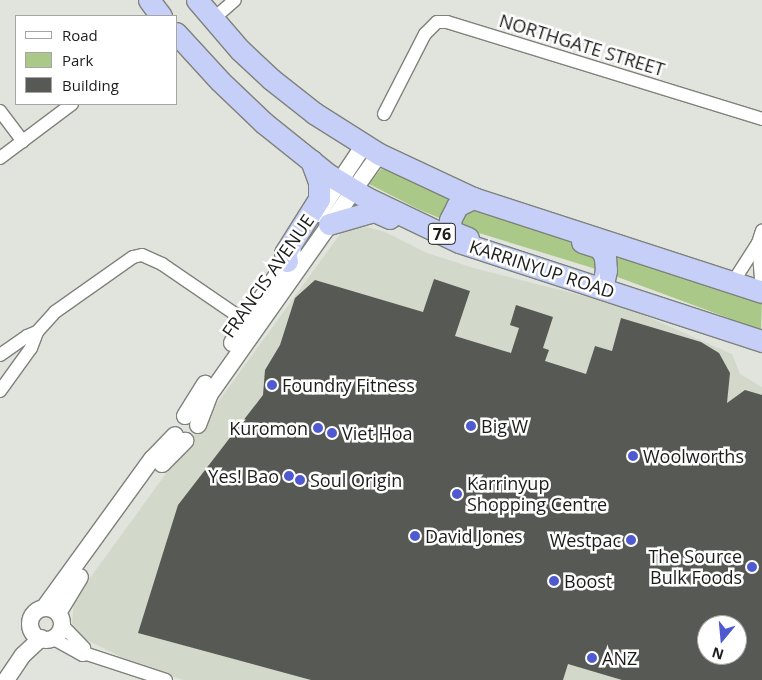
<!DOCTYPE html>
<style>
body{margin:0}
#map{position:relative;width:762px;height:680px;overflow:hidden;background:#e1e4dd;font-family:"Open Sans",sans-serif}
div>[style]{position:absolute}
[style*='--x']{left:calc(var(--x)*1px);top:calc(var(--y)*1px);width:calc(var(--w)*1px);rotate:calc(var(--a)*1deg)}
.built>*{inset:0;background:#d2d9cb}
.green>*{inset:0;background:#aac888}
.building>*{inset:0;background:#575a54}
.roads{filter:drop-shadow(1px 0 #7f827b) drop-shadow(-1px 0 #7f827b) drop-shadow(0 1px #7f827b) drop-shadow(0 -1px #7f827b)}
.minor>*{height:12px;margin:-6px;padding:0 6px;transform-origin:6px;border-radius:6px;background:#fff}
.tertiary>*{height:16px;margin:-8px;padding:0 8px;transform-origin:8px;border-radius:8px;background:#fff}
.tertiary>.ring{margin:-8px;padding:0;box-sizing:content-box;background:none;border:16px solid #fff;border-radius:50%}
.trunk>*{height:21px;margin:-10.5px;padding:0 10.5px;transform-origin:10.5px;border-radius:10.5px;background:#c6cff7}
.dots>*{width:14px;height:14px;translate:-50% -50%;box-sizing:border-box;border:2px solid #fff;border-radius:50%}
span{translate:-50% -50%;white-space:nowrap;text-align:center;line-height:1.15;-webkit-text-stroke:5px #fff;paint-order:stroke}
.shield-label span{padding:1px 4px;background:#fff;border:1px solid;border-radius:4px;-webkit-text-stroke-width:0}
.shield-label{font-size:16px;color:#1c1d1b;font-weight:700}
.street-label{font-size:18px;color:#1c1d1b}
.poi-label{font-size:18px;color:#1c1d1b}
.left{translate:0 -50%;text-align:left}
.right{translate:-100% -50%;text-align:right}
.legend{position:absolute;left:15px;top:15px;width:162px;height:90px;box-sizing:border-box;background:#fff;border:1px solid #a4a5a4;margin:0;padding:6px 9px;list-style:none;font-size:15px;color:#1c1d1b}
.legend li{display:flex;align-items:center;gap:10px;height:25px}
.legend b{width:25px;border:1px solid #a4a5a4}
.north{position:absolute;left:697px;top:615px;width:50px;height:50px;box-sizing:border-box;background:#fff;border:1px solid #a4a5a4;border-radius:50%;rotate:197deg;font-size:14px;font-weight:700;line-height:20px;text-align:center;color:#1c1d1b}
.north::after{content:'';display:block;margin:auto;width:18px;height:22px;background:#505ad0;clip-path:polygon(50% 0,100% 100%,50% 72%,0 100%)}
</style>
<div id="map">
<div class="built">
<i style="clip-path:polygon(evenodd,367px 227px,385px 232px,427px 253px,477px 269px,623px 306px,732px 354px,740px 374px,762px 387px,762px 680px,184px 680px,141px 667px,83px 638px,72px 623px,74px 600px,343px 230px,367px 227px,707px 625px,737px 625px,737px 655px,707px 655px,707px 625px)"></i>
</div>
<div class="green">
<i style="clip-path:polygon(381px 169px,400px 173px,598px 251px,599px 270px,463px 228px,418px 209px,369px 184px)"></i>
<i style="clip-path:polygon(610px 249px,762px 299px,761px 330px,612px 275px)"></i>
</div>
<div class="building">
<i style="clip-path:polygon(evenodd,434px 279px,470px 291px,455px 336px,511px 353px,519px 328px,510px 325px,516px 305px,553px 317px,543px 348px,549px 350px,545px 361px,586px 374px,595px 346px,612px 351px,621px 318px,701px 342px,719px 353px,730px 373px,727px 403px,745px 390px,762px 395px,762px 680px,622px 680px,568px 664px,563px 680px,311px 680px,138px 633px,178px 505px,263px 395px,265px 370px,280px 345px,295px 298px,315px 280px,423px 312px,434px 279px,707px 625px,737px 625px,737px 655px,707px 655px,707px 625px)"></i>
</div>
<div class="roads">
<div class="minor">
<i style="--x:212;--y:20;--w:30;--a:-41"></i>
<i style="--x:0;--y:111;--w:38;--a:53"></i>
<i style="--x:384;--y:114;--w:90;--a:-62.9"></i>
<i style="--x:425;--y:34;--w:17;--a:-45"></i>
<i style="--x:437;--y:22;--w:10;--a:0"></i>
<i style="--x:447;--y:22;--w:330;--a:17.1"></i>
<i style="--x:0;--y:158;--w:90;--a:-36.9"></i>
<i style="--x:758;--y:243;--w:48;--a:85.2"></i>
<i style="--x:733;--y:282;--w:46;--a:-57.3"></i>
<i style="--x:758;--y:243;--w:13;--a:-72"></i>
<i style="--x:0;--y:355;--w:33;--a:-35"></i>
<i style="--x:27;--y:336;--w:11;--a:-22"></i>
<i style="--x:0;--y:391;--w:53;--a:-54.2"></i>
<i style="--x:31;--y:348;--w:17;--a:-69"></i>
<i style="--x:37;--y:332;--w:27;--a:-48"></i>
<i style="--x:55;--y:312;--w:95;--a:-35.2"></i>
<i style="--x:133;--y:257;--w:9;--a:-13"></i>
<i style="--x:142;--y:255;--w:22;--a:24"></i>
<i style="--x:162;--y:264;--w:112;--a:34.4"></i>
<i style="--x:62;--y:625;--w:32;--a:46"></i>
<i style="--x:52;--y:638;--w:35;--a:29"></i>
<i style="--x:83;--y:655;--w:4;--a:-14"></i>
<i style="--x:87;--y:654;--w:83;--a:18.2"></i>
</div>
<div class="tertiary">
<i style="--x:318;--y:214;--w:83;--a:-56.3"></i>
<i style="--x:232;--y:343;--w:110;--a:-56.5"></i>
<i style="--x:185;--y:416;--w:38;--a:-58"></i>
<i style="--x:198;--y:425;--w:33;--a:-69"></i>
<i style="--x:210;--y:394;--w:294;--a:-54.8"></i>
<i style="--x:162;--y:464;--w:33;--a:-45"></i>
<i style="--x:44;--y:608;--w:184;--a:-54.1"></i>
<i style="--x:152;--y:459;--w:33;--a:-46"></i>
<i class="ring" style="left:30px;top:608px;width:16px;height:16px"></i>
<i style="--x:58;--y:613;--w:42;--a:-58.6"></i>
<i style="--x:6;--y:680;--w:30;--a:-56"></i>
<i style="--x:23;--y:655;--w:25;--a:-43"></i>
</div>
<div class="trunk">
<i style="--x:149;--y:0;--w:20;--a:53"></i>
<i style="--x:197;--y:0;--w:66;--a:49.3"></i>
<i style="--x:240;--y:50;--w:42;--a:43.1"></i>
<i style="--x:271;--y:79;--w:55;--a:38.3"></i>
<i style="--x:314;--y:113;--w:77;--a:32.2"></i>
<i style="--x:379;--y:154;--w:104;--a:25.1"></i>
<i style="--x:473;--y:198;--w:304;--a:18"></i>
<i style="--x:176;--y:33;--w:65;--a:47.5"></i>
<i style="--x:220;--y:81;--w:61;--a:43.7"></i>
<i style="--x:264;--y:123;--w:83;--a:38.7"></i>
<i style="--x:329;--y:175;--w:44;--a:31.2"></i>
<i style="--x:367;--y:198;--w:102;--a:25.6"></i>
<i style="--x:459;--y:242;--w:319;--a:18.1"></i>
<i style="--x:329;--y:224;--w:47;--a:-16.1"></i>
<i style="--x:374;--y:211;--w:17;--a:24"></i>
<i style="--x:468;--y:238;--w:18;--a:-158"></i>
<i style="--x:451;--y:231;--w:11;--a:-95"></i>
<i style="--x:450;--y:220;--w:16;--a:-63"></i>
<i style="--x:457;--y:206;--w:18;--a:-27"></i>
<i style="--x:582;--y:242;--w:19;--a:18"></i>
<i style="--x:600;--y:248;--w:10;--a:61"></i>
<i style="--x:605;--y:257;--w:13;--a:86"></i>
<i style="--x:606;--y:270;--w:19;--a:102"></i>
<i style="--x:287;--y:261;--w:8;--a:-104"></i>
<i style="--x:285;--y:253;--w:64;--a:-57.8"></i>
<i style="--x:319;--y:199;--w:17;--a:-90"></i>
<i style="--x:319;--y:182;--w:23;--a:-110"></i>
</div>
</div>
<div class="dots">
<i style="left:272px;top:385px;background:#505ad0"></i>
<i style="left:471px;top:426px;background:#505ad0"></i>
<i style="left:318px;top:428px;background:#505ad0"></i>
<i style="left:332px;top:433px;background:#505ad0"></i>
<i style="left:633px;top:456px;background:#505ad0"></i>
<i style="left:289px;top:476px;background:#505ad0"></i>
<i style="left:300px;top:480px;background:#505ad0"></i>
<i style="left:457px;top:494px;background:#505ad0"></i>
<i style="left:415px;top:536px;background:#505ad0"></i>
<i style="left:631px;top:540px;background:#505ad0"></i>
<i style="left:752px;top:567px;background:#505ad0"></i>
<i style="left:554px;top:581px;background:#505ad0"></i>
<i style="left:592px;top:658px;background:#505ad0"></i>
</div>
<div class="shield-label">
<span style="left:442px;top:234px">76</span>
</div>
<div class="street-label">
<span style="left:582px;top:45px;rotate:17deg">NORTHGATE STREET</span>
<span style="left:542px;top:269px;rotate:18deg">KARRINYUP ROAD</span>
<span style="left:268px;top:276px;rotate:-55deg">FRANCIS AVENUE</span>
</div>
<div class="poi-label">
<span class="left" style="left:282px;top:385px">Foundry Fitness</span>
<span class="left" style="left:481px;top:426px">Big W</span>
<span class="right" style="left:308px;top:428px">Kuromon</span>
<span class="left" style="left:342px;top:433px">Viet Hoa</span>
<span class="left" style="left:643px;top:456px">Woolworths</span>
<span class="right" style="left:279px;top:476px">Yes! Bao</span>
<span class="left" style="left:310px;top:480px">Soul Origin</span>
<span class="left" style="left:467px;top:494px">Karrinyup<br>Shopping Centre</span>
<span class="left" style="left:425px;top:536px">David Jones</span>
<span class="right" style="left:621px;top:540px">Westpac</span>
<span class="right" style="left:742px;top:567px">The Source<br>Bulk Foods</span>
<span class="left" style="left:564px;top:581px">Boost</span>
<span class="left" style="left:602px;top:658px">ANZ</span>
</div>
<ul class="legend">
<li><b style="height:6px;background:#fff"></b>Road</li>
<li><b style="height:14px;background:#aac888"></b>Park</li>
<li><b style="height:14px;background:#575a54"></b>Building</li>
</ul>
<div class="north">N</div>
</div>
